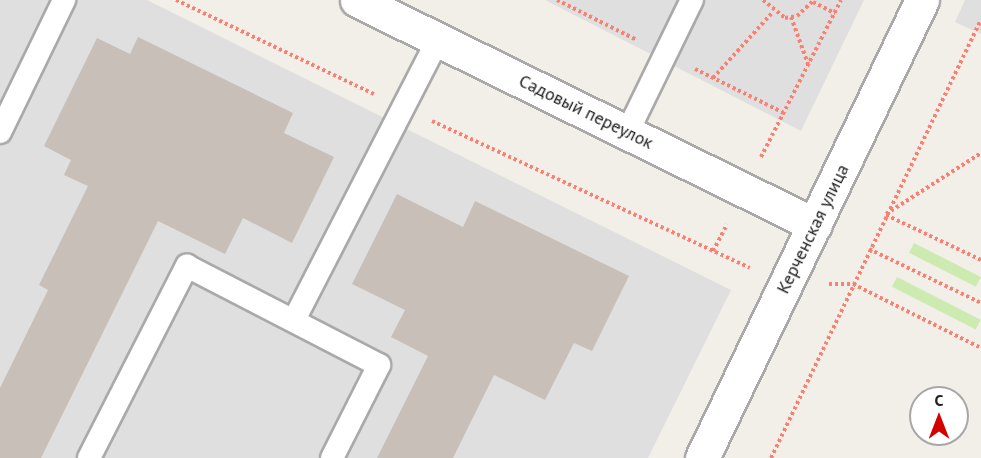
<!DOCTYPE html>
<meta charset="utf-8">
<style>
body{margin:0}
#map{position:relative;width:981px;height:458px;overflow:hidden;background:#f2efe9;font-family:"PT Sans",sans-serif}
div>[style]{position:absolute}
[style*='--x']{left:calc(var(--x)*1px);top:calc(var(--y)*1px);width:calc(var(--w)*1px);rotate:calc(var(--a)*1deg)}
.residential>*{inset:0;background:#e0dfdf}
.grass>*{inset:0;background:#cdebb0;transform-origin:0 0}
.building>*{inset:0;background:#c7bfb8}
.path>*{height:4px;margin-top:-2px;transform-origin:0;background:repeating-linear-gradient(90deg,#fa8072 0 3px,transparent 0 6px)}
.roads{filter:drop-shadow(2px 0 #a9a9a9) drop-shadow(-2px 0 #a9a9a9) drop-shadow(0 2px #a9a9a9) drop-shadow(0 -2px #a9a9a9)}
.service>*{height:22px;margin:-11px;padding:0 11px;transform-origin:11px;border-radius:11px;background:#fff}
.minor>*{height:33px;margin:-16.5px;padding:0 16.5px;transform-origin:16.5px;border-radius:16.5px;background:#fff}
.tertiary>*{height:33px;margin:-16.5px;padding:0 16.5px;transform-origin:16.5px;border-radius:16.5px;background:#fff}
span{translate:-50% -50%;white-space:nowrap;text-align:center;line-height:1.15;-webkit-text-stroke:4.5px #fff;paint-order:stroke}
.street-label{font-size:18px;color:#222}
.north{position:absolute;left:909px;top:386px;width:60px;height:60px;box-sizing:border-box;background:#fff;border:2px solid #a7a7a7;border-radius:50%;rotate:0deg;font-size:16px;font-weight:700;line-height:24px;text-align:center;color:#222}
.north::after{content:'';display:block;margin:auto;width:21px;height:27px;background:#d40000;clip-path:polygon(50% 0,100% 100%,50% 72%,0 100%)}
</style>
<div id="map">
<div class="residential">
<i style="clip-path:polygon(0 0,147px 0,731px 290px,648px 458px,0 458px)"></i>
<i style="clip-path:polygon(545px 0,864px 0,801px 131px)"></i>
<i style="clip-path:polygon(965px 0,981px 0,981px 34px,955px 22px)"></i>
</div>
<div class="grass">
<i style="left:914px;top:243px;width:75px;height:11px;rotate:27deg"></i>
<i style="left:897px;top:277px;width:94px;height:11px;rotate:27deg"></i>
</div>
<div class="building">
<i style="clip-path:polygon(138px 37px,293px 113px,284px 133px,334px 157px,292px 243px,243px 218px,225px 254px,158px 221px,41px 458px,0 458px,0 388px,48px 290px,39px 285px,88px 186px,64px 175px,71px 160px,44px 146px,97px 38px,130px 54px)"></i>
<i style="clip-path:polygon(397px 194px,463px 227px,475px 201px,629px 276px,592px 351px,574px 343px,545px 400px,494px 375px,453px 458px,377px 458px,428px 356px,391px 337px,405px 310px,352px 284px)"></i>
</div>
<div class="path">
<i style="--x:176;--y:0;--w:219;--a:25.4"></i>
<i style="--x:557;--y:0;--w:89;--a:26.6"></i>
<i style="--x:763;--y:0;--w:28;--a:39"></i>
<i style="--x:785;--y:18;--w:12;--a:-9"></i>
<i style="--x:797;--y:16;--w:23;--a:-43"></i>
<i style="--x:813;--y:2;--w:25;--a:27"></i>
<i style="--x:791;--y:17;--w:50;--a:70.1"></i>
<i style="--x:695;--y:69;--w:99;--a:26.3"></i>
<i style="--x:713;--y:78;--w:88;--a:-47.8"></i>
<i style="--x:432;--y:121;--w:350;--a:24.8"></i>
<i style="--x:761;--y:157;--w:176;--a:-63"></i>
<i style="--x:886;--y:214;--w:113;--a:-32.7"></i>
<i style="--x:886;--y:215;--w:105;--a:25.3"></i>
<i style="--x:869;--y:249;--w:124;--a:25.7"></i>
<i style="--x:713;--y:251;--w:30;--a:-62"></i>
<i style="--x:829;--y:284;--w:24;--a:0"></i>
<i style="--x:853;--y:284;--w:143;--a:26.6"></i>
<i style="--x:771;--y:458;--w:486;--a:-64.4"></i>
</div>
<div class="roads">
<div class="service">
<i style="--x:0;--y:132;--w:147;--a:-64.1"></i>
<i style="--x:627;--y:133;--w:148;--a:-64"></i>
<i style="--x:294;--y:320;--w:315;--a:-62.8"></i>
<i style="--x:89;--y:458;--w:216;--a:-63"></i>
<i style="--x:187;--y:266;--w:216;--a:27.3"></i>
<i style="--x:379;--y:365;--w:104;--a:116.8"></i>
</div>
<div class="minor">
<i style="--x:357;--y:0;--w:510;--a:26.16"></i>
</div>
<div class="tertiary">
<i style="--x:702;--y:458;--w:508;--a:-64.34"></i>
</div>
</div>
<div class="street-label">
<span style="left:586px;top:112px;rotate:26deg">Садовый переулок</span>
<span style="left:813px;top:229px;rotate:-64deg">Керченская улица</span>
</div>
<div class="north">С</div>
</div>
